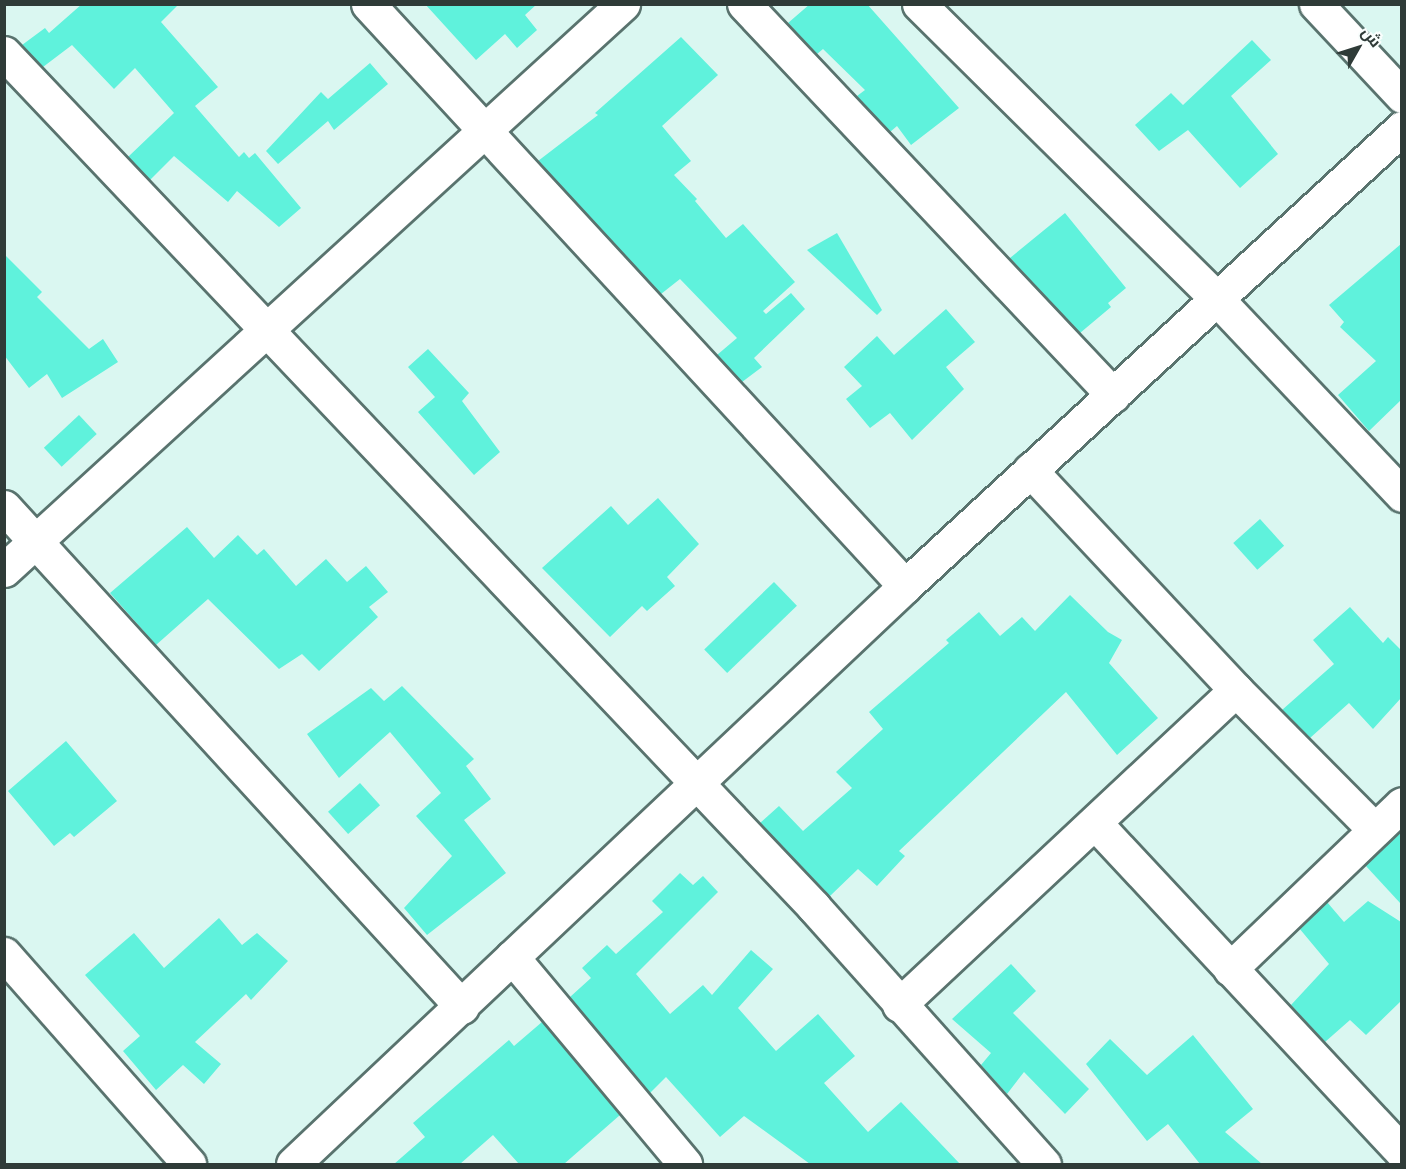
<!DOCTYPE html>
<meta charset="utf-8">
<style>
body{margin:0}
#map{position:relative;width:1406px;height:1169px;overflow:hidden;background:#daf7f1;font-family:Commissioner,Cairo,sans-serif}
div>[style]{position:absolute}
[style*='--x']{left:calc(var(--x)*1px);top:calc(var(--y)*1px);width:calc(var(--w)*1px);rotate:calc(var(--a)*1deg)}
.building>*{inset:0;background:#5ff2dc;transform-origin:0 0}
.roads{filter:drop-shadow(2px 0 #59736e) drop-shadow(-2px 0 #59736e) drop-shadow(0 2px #59736e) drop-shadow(0 -2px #59736e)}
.minor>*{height:33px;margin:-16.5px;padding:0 16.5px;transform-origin:16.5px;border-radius:16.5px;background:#fff}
.major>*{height:33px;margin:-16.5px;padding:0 16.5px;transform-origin:16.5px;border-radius:16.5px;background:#fff}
span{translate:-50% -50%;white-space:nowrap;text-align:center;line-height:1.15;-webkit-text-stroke:6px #f9fefd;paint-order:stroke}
.frame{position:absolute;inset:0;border:6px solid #2f3b38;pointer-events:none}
.north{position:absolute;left:1328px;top:18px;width:60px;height:60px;-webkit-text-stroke:4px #f9fefd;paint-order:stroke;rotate:51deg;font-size:16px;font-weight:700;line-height:24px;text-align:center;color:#2f3b38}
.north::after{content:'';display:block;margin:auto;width:21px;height:27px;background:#2f3b38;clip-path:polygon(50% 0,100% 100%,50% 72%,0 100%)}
</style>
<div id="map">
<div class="building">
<i style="clip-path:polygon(82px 4px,179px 4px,161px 22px,218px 87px,195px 106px,239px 157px,244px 152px,249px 158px,255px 153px,301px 208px,279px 227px,237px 191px,228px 202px,174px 156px,150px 180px,128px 157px,174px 113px,135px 68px,114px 89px,72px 45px,43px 67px,22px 45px,45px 28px,49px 33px)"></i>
<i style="clip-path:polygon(425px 4px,537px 4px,525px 15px,537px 30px,517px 48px,505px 34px,476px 60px)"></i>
<i style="clip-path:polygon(810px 4px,867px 4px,959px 108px,911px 145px,897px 126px,890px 132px,857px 96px,865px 90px,823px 49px,817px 54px,788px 23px)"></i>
<i style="clip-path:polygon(681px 37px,718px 75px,662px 126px,691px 161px,674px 175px,697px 199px,695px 201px,726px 238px,743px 224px,795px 282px,763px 311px,766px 314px,791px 293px,805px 309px,754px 358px,762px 367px,742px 382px,717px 355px,737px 338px,680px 279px,661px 294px,538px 161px,598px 115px,595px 113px)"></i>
<i style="clip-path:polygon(1252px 40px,1271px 60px,1231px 96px,1278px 154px,1240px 188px,1188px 130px,1159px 151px,1135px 125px,1171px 93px,1183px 105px)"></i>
<i style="clip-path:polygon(370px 63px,388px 84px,334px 130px,328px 121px,278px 164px,266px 151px,321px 92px,328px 99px)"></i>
<i style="clip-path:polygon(1065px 213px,1126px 288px,1108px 303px,1111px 307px,1080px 333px,1010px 258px)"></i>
<i style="clip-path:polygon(837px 233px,882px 310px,877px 315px,807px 250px)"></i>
<i style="clip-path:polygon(1401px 244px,1401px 400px,1369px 431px,1338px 395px,1376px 361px,1340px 327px,1344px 322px,1329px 305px)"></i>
<i style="clip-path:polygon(4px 254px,42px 292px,37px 297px,89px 349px,103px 339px,118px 362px,62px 398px,47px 374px,29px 388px,4px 355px)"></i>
<i style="clip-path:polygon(946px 309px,975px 342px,946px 367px,964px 389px,912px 440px,890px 413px,870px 428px,846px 399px,862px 386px,844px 367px,877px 336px,894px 355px)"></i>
<i style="clip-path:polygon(428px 349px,469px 393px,462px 401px,500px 452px,474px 475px,418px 412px,435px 397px,408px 367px)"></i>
<i style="left:79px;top:415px;width:26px;height:48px;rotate:47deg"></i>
<i style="clip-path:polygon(658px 498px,699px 544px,667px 577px,675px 586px,647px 611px,642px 606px,610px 637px,542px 568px,611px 506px,628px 525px)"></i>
<i style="left:1260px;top:519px;width:36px;height:36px;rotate:48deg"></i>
<i style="clip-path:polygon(187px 527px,214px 558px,238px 535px,257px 555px,264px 549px,296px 586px,326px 559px,347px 582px,366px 566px,388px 592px,369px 607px,378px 617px,319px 671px,302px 654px,279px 669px,208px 599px,156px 645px,110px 593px)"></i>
<i style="left:774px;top:582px;width:33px;height:97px;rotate:46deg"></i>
<i style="clip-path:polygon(1070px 595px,1108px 632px,1122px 640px,1109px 663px,1158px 718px,1117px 755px,1066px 692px,899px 851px,905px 856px,877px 886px,858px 869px,830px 896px,760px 823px,779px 806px,803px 831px,852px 788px,836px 772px,883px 729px,869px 712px,949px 643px,946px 640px,979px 612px,1000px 636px,1022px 617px,1035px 631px)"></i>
<i style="clip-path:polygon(1350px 607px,1383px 643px,1388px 637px,1401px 650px,1401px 698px,1373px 729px,1349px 703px,1310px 738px,1282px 710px,1334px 664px,1313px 640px)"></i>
<i style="clip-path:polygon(402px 686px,474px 759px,466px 766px,491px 799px,464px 820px,506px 873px,427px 935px,404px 908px,452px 856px,416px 816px,441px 793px,390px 732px,339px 778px,307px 734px,371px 688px,384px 701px)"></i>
<i style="clip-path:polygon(66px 741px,117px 801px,74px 837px,70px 833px,54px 846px,8px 791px)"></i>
<i style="left:360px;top:783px;width:30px;height:43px;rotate:48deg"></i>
<i style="clip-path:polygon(1401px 832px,1401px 904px,1365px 865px)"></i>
<i style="clip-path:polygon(680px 873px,693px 885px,703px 876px,718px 892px,636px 974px,670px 1014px,703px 985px,712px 995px,751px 950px,773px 969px,738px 1008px,776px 1051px,818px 1014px,855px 1056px,824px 1083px,868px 1132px,901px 1102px,960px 1164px,810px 1164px,744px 1116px,720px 1137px,666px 1077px,650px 1093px,570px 997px,591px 978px,582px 968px,607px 945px,616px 954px,663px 912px,652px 901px)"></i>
<i style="clip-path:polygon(1368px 901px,1401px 922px,1401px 1001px,1366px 1035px,1350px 1020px,1325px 1042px,1291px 1005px,1329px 964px,1299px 928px,1327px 902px,1344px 922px)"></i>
<i style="clip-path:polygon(219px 918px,242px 945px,257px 933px,288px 961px,251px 1000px,246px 994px,195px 1042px,221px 1064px,204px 1084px,183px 1065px,156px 1090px,123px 1051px,140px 1036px,85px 975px,134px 933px,164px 968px)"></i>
<i style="clip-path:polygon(1011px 964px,1036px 991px,1013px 1013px,1089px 1089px,1065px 1114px,1024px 1072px,1007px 1094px,981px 1065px,991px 1053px,952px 1019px)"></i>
<i style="clip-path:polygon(542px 1022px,620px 1115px,564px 1164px,519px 1164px,493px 1135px,460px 1164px,394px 1164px,425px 1137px,413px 1123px,509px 1040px,514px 1046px)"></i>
<i style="clip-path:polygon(1193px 1035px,1253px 1109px,1225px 1132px,1262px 1164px,1200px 1164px,1168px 1124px,1147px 1141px,1086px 1064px,1110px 1039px,1147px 1075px)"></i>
</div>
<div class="roads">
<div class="minor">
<i style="--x:368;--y:4;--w:792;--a:47.3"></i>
<i style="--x:744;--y:4;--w:538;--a:46.66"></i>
<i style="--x:919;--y:4;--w:418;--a:44.7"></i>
<i style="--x:1216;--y:298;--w:271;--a:46.6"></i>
<i style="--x:1316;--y:4;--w:126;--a:46.9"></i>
<i style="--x:4;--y:53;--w:1177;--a:46.51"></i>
<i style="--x:814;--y:907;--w:345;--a:48.2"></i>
<i style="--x:1030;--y:470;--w:301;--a:46.9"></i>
<i style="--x:1236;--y:690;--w:196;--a:45.2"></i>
<i style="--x:4;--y:507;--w:678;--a:47.51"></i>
<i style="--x:4;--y:570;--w:839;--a:-42.44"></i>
<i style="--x:1096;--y:824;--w:449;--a:47"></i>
<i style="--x:4;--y:954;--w:280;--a:48.6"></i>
<i style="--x:512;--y:957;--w:270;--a:50.1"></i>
<i style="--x:1230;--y:969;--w:238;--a:-43.8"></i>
<i style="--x:899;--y:1005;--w:461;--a:-43.1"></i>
</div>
<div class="major">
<i style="--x:293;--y:1164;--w:842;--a:-43.36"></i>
<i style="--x:905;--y:586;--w:676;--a:-42.66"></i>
</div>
</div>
<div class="frame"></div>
<div class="north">ش</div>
</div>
